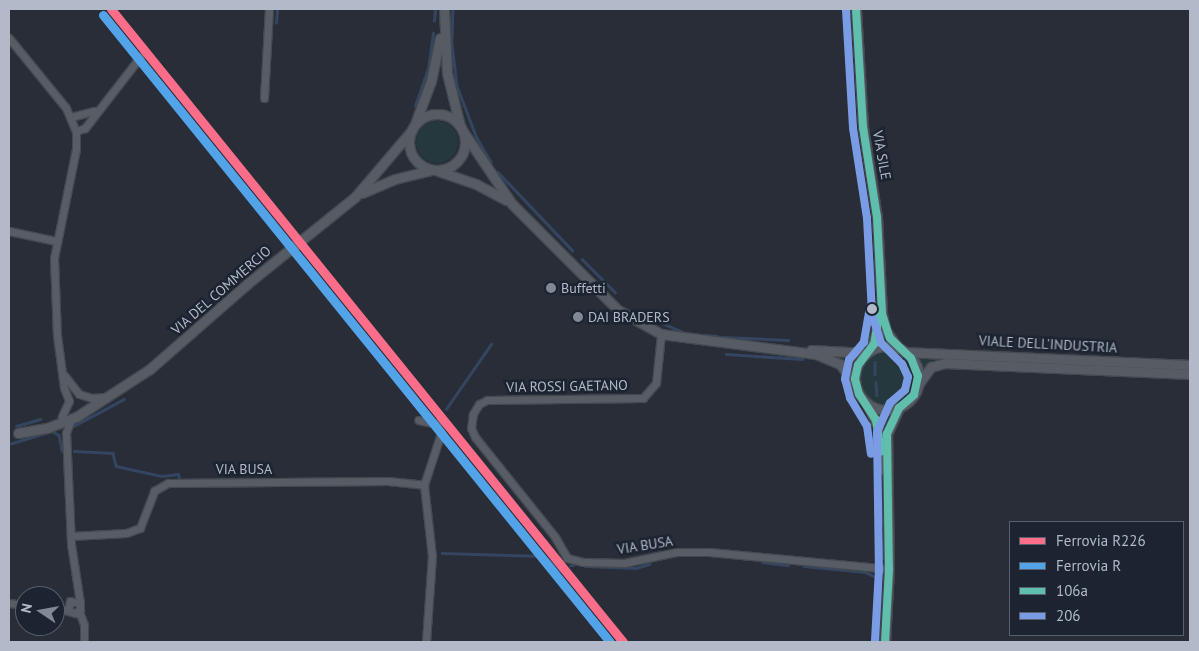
<!DOCTYPE html>
<style>
body{margin:0}
#map{position:relative;width:1199px;height:651px;overflow:hidden;background:#282d37;font-family:"PT Sans",sans-serif}
div>[style]{position:absolute}
[style*='--x']{left:calc(var(--x)*1px);top:calc(var(--y)*1px);width:calc(var(--w)*1px);rotate:calc(var(--a)*1deg)}
.green>*{inset:0;background:#25383d}
.round{border-radius:50%}
.stream>*{height:2.5px;margin:-1.25px;padding:0 1.25px;transform-origin:1.25px;border-radius:1.25px;background:#344561}
.roads{filter:drop-shadow(1px 0 #444950) drop-shadow(-1px 0 #444950) drop-shadow(0 1px #444950) drop-shadow(0 -1px #444950)}
.street>*{height:7px;margin:-3.5px;padding:0 3.5px;transform-origin:3.5px;border-radius:3.5px;background:#585d65}
.secondary>*{height:9px;margin:-4.5px;padding:0 4.5px;transform-origin:4.5px;border-radius:4.5px;background:#575b63}
.secondary>.ring{margin:-4.5px;padding:0;box-sizing:content-box;background:none;border:9px solid #575b63;border-radius:50%}
.bus-1>*{height:8px;margin:-4px;padding:0 4px;transform-origin:4px;border-radius:4px;background:#5fbeac}
.bus-2>*{height:8px;margin:-4px;padding:0 4px;transform-origin:4px;border-radius:4px;background:#7a9ce5}
.rail-1>*{height:9px;margin:-4.5px;padding:0 4.5px;transform-origin:4.5px;border-radius:4.5px;background:#fb6d88}
.rail-2>*{height:9px;margin:-4.5px;padding:0 4.5px;transform-origin:4.5px;border-radius:4.5px;background:#53a3e8}
.dots>*{width:14px;height:14px;translate:-50% -50%;box-sizing:border-box;border:2px solid #1c2432;border-radius:50%}
span{translate:-50% -50%;white-space:nowrap;text-align:center;line-height:1.15;-webkit-text-stroke:5px #1c2432;paint-order:stroke}
.street-label{font-size:14px;color:#b2bac9}
.poi-label{font-size:14px;color:#b2bac9}
.left{translate:0 -50%;text-align:left}
.frame{position:absolute;inset:0;border:10px solid #b2bac9;pointer-events:none}
.legend{position:absolute;left:1009px;top:521px;width:175px;height:115px;box-sizing:border-box;background:#1c2432;border:1px solid #58606e;margin:0;padding:6px 9px;list-style:none;font-size:15px;color:#b2bac9}
.legend li{display:flex;align-items:center;gap:10px;height:25px}
.legend b{width:25px;border:1px solid #58606e}
.north{position:absolute;left:15px;top:586px;width:50px;height:50px;box-sizing:border-box;background:#1c2432;border:1px solid #58606e;border-radius:50%;rotate:282deg;font-size:14px;font-weight:700;line-height:20px;text-align:center;color:#b2bac9}
.north::after{content:'';display:block;margin:auto;width:18px;height:22px;background:#828996;clip-path:polygon(50% 0,100% 100%,50% 72%,0 100%)}
</style>
<div id="map">
<div class="green">
<i class="round" style="left:416px;top:121px;width:42px;height:42px"></i>
<i style="clip-path:polygon(813px 351px,860px 355px,851px 372px)"></i>
<i class="round" style="left:860px;top:353px;width:52px;height:52px"></i>
<i style="clip-path:polygon(924px 356px,930px 357px,932px 363px,921px 371px,915px 358px)"></i>
<i style="clip-path:polygon(875px 413px,892px 414px,885px 442px)"></i>
</div>
<div class="stream">
<i style="--x:453;--y:9;--w:35;--a:92"></i>
<i style="--x:452;--y:44;--w:42;--a:83.2"></i>
<i style="--x:457;--y:86;--w:53;--a:69.2"></i>
<i style="--x:476;--y:136;--w:30;--a:60"></i>
<i style="--x:849;--y:15;--w:6;--a:-81"></i>
<i style="--x:434;--y:21;--w:12;--a:-85"></i>
<i style="--x:276;--y:23;--w:14;--a:-86"></i>
<i style="--x:850;--y:25;--w:29;--a:88"></i>
<i style="--x:851;--y:62;--w:4;--a:76"></i>
<i style="--x:852;--y:76;--w:52;--a:90"></i>
<i style="--x:852;--y:128;--w:100;--a:80.3"></i>
<i style="--x:869;--y:227;--w:53;--a:84.6"></i>
<i style="--x:415;--y:106;--w:39;--a:-71"></i>
<i style="--x:428;--y:69;--w:36;--a:-82"></i>
<i style="--x:498;--y:172;--w:108;--a:46.5"></i>
<i style="--x:582;--y:259;--w:47;--a:45"></i>
<i style="--x:641;--y:314;--w:48;--a:23.4"></i>
<i style="--x:703;--y:335;--w:14;--a:4"></i>
<i style="--x:723;--y:337;--w:65;--a:2.6"></i>
<i style="--x:726;--y:354;--w:76;--a:3.8"></i>
<i style="--x:875;--y:362;--w:12;--a:90"></i>
<i style="--x:876;--y:382;--w:13;--a:86"></i>
<i style="--x:446;--y:409;--w:79;--a:-55.3"></i>
<i style="--x:16;--y:426;--w:25;--a:-16"></i>
<i style="--x:70;--y:428;--w:61;--a:-28.2"></i>
<i style="--x:9;--y:444;--w:45;--a:-16.8"></i>
<i style="--x:52;--y:431;--w:8;--a:30"></i>
<i style="--x:59;--y:435;--w:16;--a:79"></i>
<i style="--x:74;--y:451;--w:39;--a:3"></i>
<i style="--x:113;--y:453;--w:13;--a:77"></i>
<i style="--x:116;--y:466;--w:47;--a:12.3"></i>
<i style="--x:162;--y:476;--w:16;--a:-7"></i>
<i style="--x:178;--y:474;--w:5;--a:68"></i>
<i style="--x:881;--y:488;--w:35;--a:88"></i>
<i style="--x:442;--y:553;--w:102;--a:1.7"></i>
<i style="--x:544;--y:556;--w:23;--a:41"></i>
<i style="--x:882;--y:559;--w:18;--a:-87"></i>
<i style="--x:762;--y:562;--w:26;--a:7"></i>
<i style="--x:570;--y:566;--w:4;--a:0"></i>
<i style="--x:585;--y:566;--w:51;--a:2.2"></i>
<i style="--x:636;--y:568;--w:14;--a:-17"></i>
<i style="--x:804;--y:566;--w:61;--a:5.6"></i>
<i style="--x:865;--y:572;--w:14;--a:25"></i>
<i style="--x:878;--y:578;--w:9;--a:69"></i>
<i style="--x:881;--y:586;--w:56;--a:91"></i>
</div>
<div class="roads">
<div class="street">
<i style="--x:9;--y:38;--w:90;--a:50.8"></i>
<i style="--x:66;--y:108;--w:25;--a:67"></i>
<i style="--x:76;--y:131;--w:18;--a:90"></i>
<i style="--x:76;--y:149;--w:111;--a:101.4"></i>
<i style="--x:54;--y:258;--w:77;--a:87.8"></i>
<i style="--x:57;--y:335;--w:53;--a:82.5"></i>
<i style="--x:64;--y:388;--w:14;--a:69"></i>
<i style="--x:69;--y:401;--w:17;--a:115"></i>
<i style="--x:264;--y:98;--w:89;--a:-86.8"></i>
<i style="--x:71;--y:117;--w:24;--a:-15"></i>
<i style="--x:76;--y:131;--w:9;--a:-18"></i>
<i style="--x:85;--y:128;--w:90;--a:-52.2"></i>
<i style="--x:9;--y:231;--w:48;--a:12"></i>
<i style="--x:661;--y:334;--w:49;--a:95.8"></i>
<i style="--x:656;--y:383;--w:20;--a:131"></i>
<i style="--x:643;--y:398;--w:156;--a:179.3"></i>
<i style="--x:487;--y:400;--w:9;--a:153"></i>
<i style="--x:479;--y:404;--w:12;--a:121"></i>
<i style="--x:473;--y:414;--w:14;--a:98"></i>
<i style="--x:471;--y:428;--w:10;--a:66"></i>
<i style="--x:475;--y:437;--w:128;--a:51.3"></i>
<i style="--x:555;--y:537;--w:24;--a:60"></i>
<i style="--x:567;--y:558;--w:16;--a:14"></i>
<i style="--x:583;--y:562;--w:41;--a:1.4"></i>
<i style="--x:624;--y:563;--w:53;--a:-11.9"></i>
<i style="--x:676;--y:552;--w:34;--a:0"></i>
<i style="--x:710;--y:552;--w:180;--a:5.4"></i>
<i style="--x:64;--y:375;--w:24;--a:52"></i>
<i style="--x:79;--y:394;--w:14;--a:17"></i>
<i style="--x:92;--y:398;--w:13;--a:-4"></i>
<i style="--x:71;--y:419;--w:15;--a:110"></i>
<i style="--x:66;--y:433;--w:111;--a:87.4"></i>
<i style="--x:71;--y:544;--w:60;--a:81.3"></i>
<i style="--x:424;--y:485;--w:71;--a:83.6"></i>
<i style="--x:432;--y:556;--w:86;--a:94"></i>
<i style="--x:71;--y:536;--w:55;--a:-3.1"></i>
<i style="--x:126;--y:533;--w:15;--a:-20"></i>
<i style="--x:140;--y:528;--w:40;--a:-69"></i>
<i style="--x:154;--y:491;--w:16;--a:-30"></i>
<i style="--x:168;--y:483;--w:220;--a:-0.5"></i>
<i style="--x:388;--y:481;--w:36;--a:6"></i>
<i style="--x:424;--y:485;--w:55;--a:-71.9"></i>
<i style="--x:441;--y:433;--w:10;--a:-114"></i>
<i style="--x:437;--y:424;--w:19;--a:-168"></i>
<i style="--x:9;--y:603;--w:16;--a:7"></i>
<i style="--x:55;--y:607;--w:21;--a:17"></i>
<i style="--x:75;--y:613;--w:6;--a:-31"></i>
<i style="--x:80;--y:610;--w:7;--a:-90"></i>
<i style="--x:80;--y:603;--w:10;--a:-169"></i>
<i style="--x:70;--y:601;--w:10;--a:101"></i>
<i style="--x:79;--y:611;--w:15;--a:70"></i>
<i style="--x:84;--y:625;--w:17;--a:90"></i>
</div>
<div class="secondary">
<i style="--x:444;--y:9;--w:64;--a:87.3"></i>
<i style="--x:447;--y:73;--w:55;--a:76.2"></i>
<i style="--x:856;--y:9;--w:118;--a:86.6"></i>
<i style="--x:863;--y:127;--w:91;--a:81.2"></i>
<i style="--x:877;--y:217;--w:97;--a:87"></i>
<i style="--x:882;--y:314;--w:17;--a:77"></i>
<i style="--x:886;--y:331;--w:22;--a:54"></i>
<i class="ring" style="left:409px;top:114px;width:47px;height:47px"></i>
<i style="--x:415;--y:124;--w:46;--a:-69.6"></i>
<i style="--x:431;--y:81;--w:44;--a:-78.2"></i>
<i style="--x:462;--y:130;--w:89;--a:56"></i>
<i style="--x:512;--y:204;--w:150;--a:45"></i>
<i style="--x:618;--y:310;--w:49;--a:29.2"></i>
<i style="--x:661;--y:334;--w:156;--a:7.4"></i>
<i style="--x:816;--y:354;--w:26;--a:23"></i>
<i style="--x:840;--y:364;--w:25;--a:53"></i>
<i style="--x:438;--y:171;--w:40;--a:18.9"></i>
<i style="--x:476;--y:184;--w:34;--a:28"></i>
<i style="--x:362;--y:193;--w:36;--a:-23"></i>
<i style="--x:395;--y:179;--w:38;--a:-14"></i>
<i class="ring" style="left:855px;top:346px;width:55px;height:55px"></i>
<i style="--x:811;--y:350;--w:56;--a:3.1"></i>
<i style="--x:871;--y:350;--w:34;--a:-75"></i>
<i style="--x:904;--y:352;--w:286;--a:2.6"></i>
<i style="--x:917;--y:386;--w:24;--a:-54"></i>
<i style="--x:931;--y:367;--w:15;--a:-16"></i>
<i style="--x:945;--y:363;--w:245;--a:2.6"></i>
<i style="--x:867;--y:404;--w:25;--a:64"></i>
<i style="--x:878;--y:427;--w:43;--a:82.1"></i>
<i style="--x:18;--y:433;--w:29;--a:-10"></i>
<i style="--x:47;--y:428;--w:31;--a:-21"></i>
<i style="--x:76;--y:417;--w:88;--a:-33"></i>
<i style="--x:150;--y:369;--w:129;--a:-41.2"></i>
<i style="--x:247;--y:284;--w:139;--a:-38.9"></i>
<i style="--x:355;--y:197;--w:88;--a:-49.6"></i>
<i style="--x:885;--y:642;--w:73;--a:-86.9"></i>
<i style="--x:889;--y:569;--w:135;--a:-90.8"></i>
<i style="--x:887;--y:434;--w:29;--a:-65"></i>
</div>
</div>
<div class="bus-1">
<i style="--x:856;--y:9;--w:118;--a:86.6"></i>
<i style="--x:863;--y:127;--w:91;--a:81.2"></i>
<i style="--x:877;--y:217;--w:97;--a:87"></i>
<i style="--x:882;--y:314;--w:25;--a:72"></i>
<i style="--x:890;--y:338;--w:29;--a:44"></i>
<i style="--x:911;--y:358;--w:19;--a:69"></i>
<i style="--x:918;--y:376;--w:19;--a:102"></i>
<i style="--x:914;--y:395;--w:20;--a:139"></i>
<i style="--x:899;--y:408;--w:29;--a:115"></i>
<i style="--x:887;--y:434;--w:135;--a:89.2"></i>
<i style="--x:889;--y:569;--w:73;--a:93.1"></i>
<i style="--x:880;--y:308;--w:36;--a:99"></i>
<i style="--x:874;--y:344;--w:26;--a:127"></i>
<i style="--x:858;--y:365;--w:14;--a:102"></i>
<i style="--x:855;--y:379;--w:16;--a:75"></i>
<i style="--x:859;--y:394;--w:31;--a:57"></i>
<i style="--x:876;--y:420;--w:32;--a:81"></i>
</div>
<div class="bus-2">
<i style="--x:846;--y:10;--w:118;--a:86.6"></i>
<i style="--x:853;--y:128;--w:91;--a:81.2"></i>
<i style="--x:867;--y:218;--w:97;--a:87"></i>
<i style="--x:872;--y:315;--w:29;--a:72"></i>
<i style="--x:881;--y:343;--w:30;--a:45"></i>
<i style="--x:902;--y:364;--w:14;--a:65"></i>
<i style="--x:908;--y:377;--w:13;--a:103"></i>
<i style="--x:905;--y:390;--w:20;--a:139"></i>
<i style="--x:890;--y:403;--w:32;--a:114"></i>
<i style="--x:877;--y:432;--w:137;--a:89.2"></i>
<i style="--x:879;--y:569;--w:72;--a:93.2"></i>
<i style="--x:870;--y:307;--w:36;--a:100"></i>
<i style="--x:864;--y:342;--w:23;--a:130"></i>
<i style="--x:849;--y:360;--w:19;--a:102"></i>
<i style="--x:845;--y:379;--w:20;--a:75"></i>
<i style="--x:850;--y:398;--w:33;--a:59"></i>
<i style="--x:867;--y:426;--w:28;--a:82"></i>
</div>
<div class="rail-1">
<i style="--x:111;--y:9;--w:814;--a:51.03"></i>
</div>
<div class="rail-2">
<i style="--x:103;--y:15;--w:806;--a:51.04"></i>
</div>
<div class="dots">
<i style="left:551px;top:288px;background:#828996"></i>
<i style="left:872px;top:309px;background:#b2bac9"></i>
<i style="left:578px;top:317px;background:#828996"></i>
</div>
<div class="street-label">
<span style="left:882px;top:155px;rotate:80deg">VIA SILE</span>
<span style="left:221px;top:290px;rotate:-41deg">VIA DEL COMMERCIO</span>
<span style="left:1048px;top:344px;rotate:3deg">VIALE DELL'INDUSTRIA</span>
<span style="left:567px;top:386px;rotate:-1deg">VIA ROSSI GAETANO</span>
<span style="left:244px;top:469px">VIA BUSA</span>
<span style="left:645px;top:545px;rotate:-9deg">VIA BUSA</span>
</div>
<div class="poi-label">
<span class="left" style="left:561px;top:288px">Buffetti</span>
<span class="left" style="left:588px;top:317px">DAI BRADERS</span>
</div>
<div class="frame"></div>
<ul class="legend">
<li><b style="height:6px;background:#fb6d88"></b>Ferrovia R226</li>
<li><b style="height:6px;background:#53a3e8"></b>Ferrovia R</li>
<li><b style="height:6px;background:#5fbeac"></b>106a</li>
<li><b style="height:6px;background:#7a9ce5"></b>206</li>
</ul>
<div class="north">N</div>
</div>
